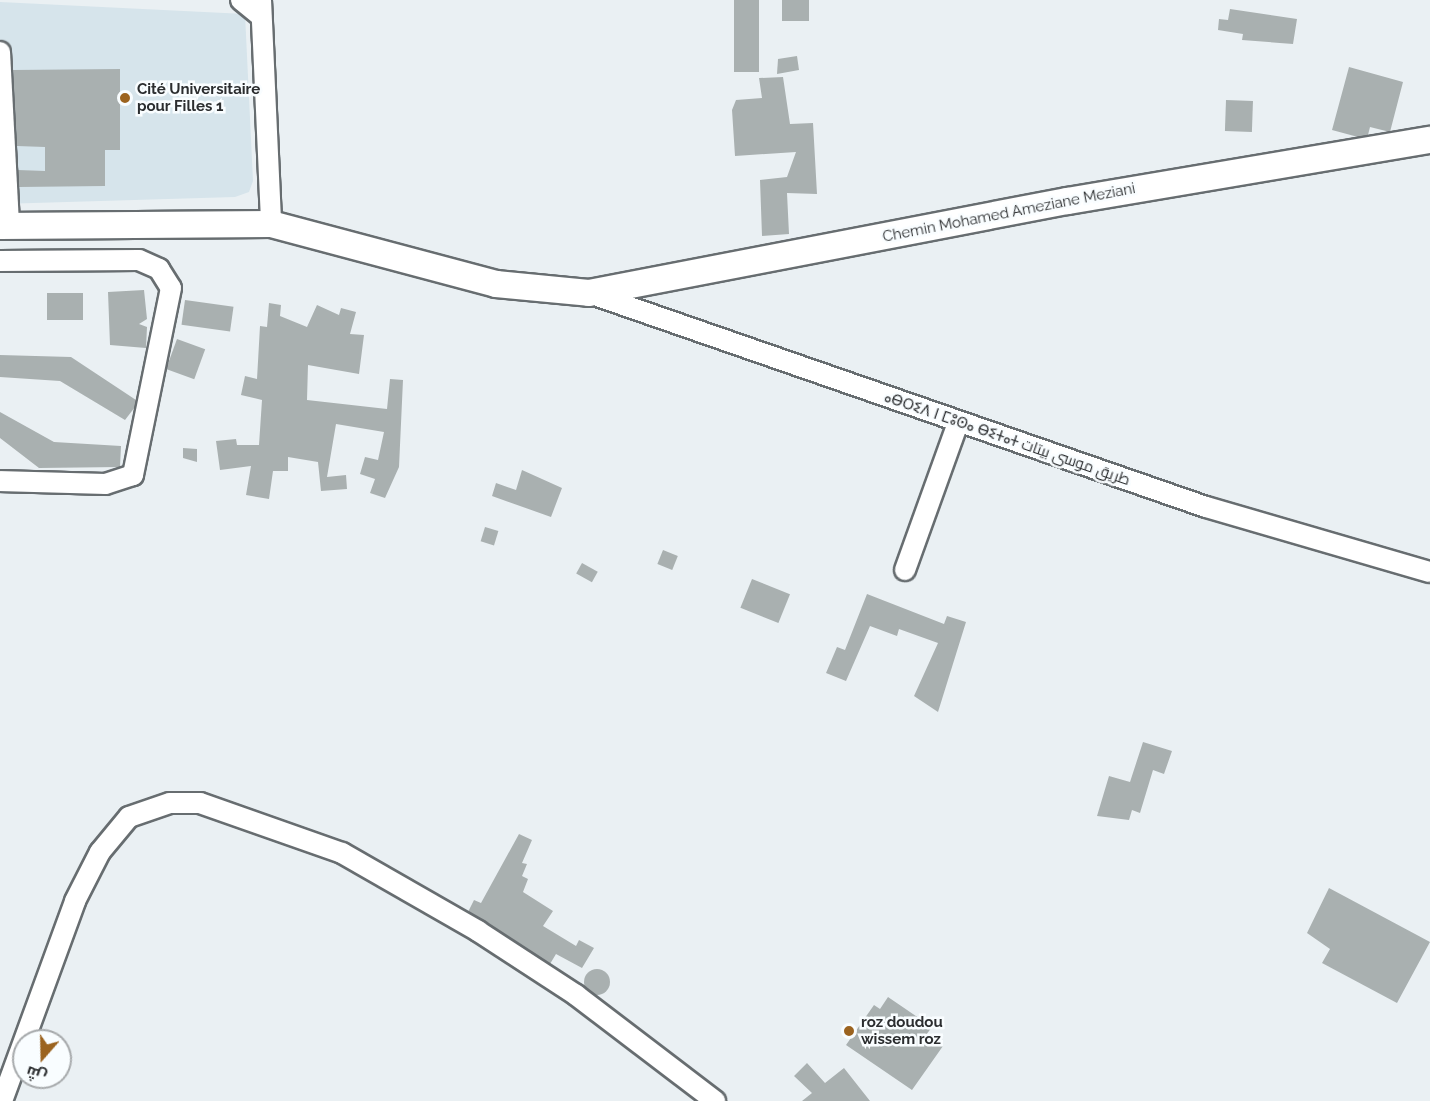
<!DOCTYPE html>
<meta charset="utf-8">
<style>
body{margin:0}
#map{position:relative;width:1430px;height:1101px;overflow:hidden;background:#eaf0f3;font-family:Raleway,Cairo,"Noto Sans Tifinagh",sans-serif}
div>[style]{position:absolute}
[style*='--x']{left:calc(var(--x)*1px);top:calc(var(--y)*1px);width:calc(var(--w)*1px);rotate:calc(var(--a)*1deg)}
.built>*{inset:0;background:#d6e4eb}
.building>*{inset:0;background:#a9b0b0;transform-origin:0 0}
.round{border-radius:50%}
.roads{filter:drop-shadow(2px 0 #676d70) drop-shadow(-2px 0 #676d70) drop-shadow(0 2px #676d70) drop-shadow(0 -2px #676d70)}
.minor>*{height:20px;margin:-10px;padding:0 10px;transform-origin:10px;border-radius:10px;background:#fff}
.major>*{height:26px;margin:-13px;padding:0 13px;transform-origin:13px;border-radius:13px;background:#fff}
.dots>*{width:16px;height:16px;translate:-50% -50%;box-sizing:border-box;border:3px solid #f9fdff;border-radius:50%}
span{translate:-50% -50%;white-space:nowrap;text-align:center;line-height:1.15;-webkit-text-stroke:5px #f9fdff;paint-order:stroke}
.poi-label{font-size:15px;color:#2b2d2f;font-weight:700}
.left{translate:0 -50%;text-align:left}
.street-label{font-size:15px;color:#2b2d2f}
.north{position:absolute;left:12px;top:1029px;width:60px;height:60px;box-sizing:border-box;background:#f9fdff;border:2px solid #a7aaac;border-radius:50%;rotate:200deg;font-size:16px;font-weight:700;line-height:24px;text-align:center;color:#2b2d2f}
.north::after{content:'';display:block;margin:auto;width:21px;height:27px;background:#9b631f;clip-path:polygon(50% 0,100% 100%,50% 72%,0 100%)}
</style>
<div id="map">
<div class="built">
<i style="clip-path:polygon(0 2px,245px 14px,253px 181px,249px 192px,235px 197px,0 204px)"></i>
</div>
<div class="building">
<i style="left:734px;top:0;width:25px;height:72px"></i>
<i style="left:782px;top:0;width:27px;height:21px"></i>
<i style="clip-path:polygon(1230px 9px,1297px 19px,1293px 44px,1242px 40px,1243px 34px,1218px 30px,1219px 19px,1228px 20px)"></i>
<i style="clip-path:polygon(797px 56px,799px 70px,777px 74px,778px 59px)"></i>
<i style="clip-path:polygon(1349px 67px,1403px 82px,1390px 132px,1370px 127px,1368px 135px,1358px 137px,1332px 130px)"></i>
<i style="clip-path:polygon(120px 69px,120px 150px,105px 150px,105px 186px,19px 187px,18px 170px,45px 171px,45px 147px,17px 146px,13px 70px)"></i>
<i style="clip-path:polygon(783px 77px,790px 124px,813px 123px,817px 194px,787px 193px,789px 234px,762px 236px,760px 180px,787px 177px,796px 152px,735px 156px,732px 110px,736px 100px,762px 98px,759px 78px)"></i>
<i style="left:1226px;top:100px;width:27px;height:31px;rotate:2deg"></i>
<i style="clip-path:polygon(144px 290px,147px 319px,139px 324px,147px 327px,146px 348px,110px 345px,108px 292px)"></i>
<i style="left:47px;top:293px;width:36px;height:27px"></i>
<i style="left:185px;top:300px;width:49px;height:25px;rotate:8deg"></i>
<i style="clip-path:polygon(269px 303px,281px 305px,280px 316px,307px 327px,317px 305px,339px 315px,341px 308px,356px 312px,350px 334px,364px 335px,359px 374px,308px 365px,307px 400px,387px 409px,390px 379px,403px 380px,399px 467px,385px 498px,370px 493px,375px 479px,360px 474px,365px 457px,378px 460px,384px 432px,336px 424px,327px 477px,346px 475px,347px 489px,321px 491px,318px 462px,288px 457px,288px 471px,273px 471px,269px 499px,246px 495px,251px 466px,220px 470px,216px 441px,236px 439px,237px 445px,259px 445px,262px 400px,241px 395px,245px 376px,257px 379px,260px 326px,267px 327px)"></i>
<i style="left:177px;top:339px;width:30px;height:32px;rotate:20deg"></i>
<i style="clip-path:polygon(0 355px,71px 357px,136px 400px,135px 407px,125px 420px,60px 381px,0 377px)"></i>
<i style="clip-path:polygon(0 412px,54px 442px,121px 446px,120px 467px,39px 468px,0 438px)"></i>
<i style="clip-path:polygon(183px 448px,197px 449px,197px 462px,183px 458px)"></i>
<i style="clip-path:polygon(522px 470px,562px 488px,551px 517px,492px 496px,496px 483px,516px 490px)"></i>
<i style="left:485px;top:527px;width:14px;height:15px;rotate:17deg"></i>
<i style="left:663px;top:550px;width:16px;height:15px;rotate:22deg"></i>
<i style="left:582px;top:563px;width:18px;height:12px;rotate:29deg"></i>
<i style="left:752px;top:579px;width:41px;height:31px;rotate:22deg"></i>
<i style="clip-path:polygon(867px 594px,944px 624px,947px 616px,966px 622px,938px 712px,914px 696px,938px 643px,899px 629px,897px 636px,870px 626px,846px 681px,826px 673px,837px 647px,845px 650px)"></i>
<i style="clip-path:polygon(1143px 742px,1172px 751px,1164px 774px,1153px 770px,1140px 813px,1132px 810px,1129px 820px,1097px 816px,1109px 776px,1130px 782px)"></i>
<i style="clip-path:polygon(519px 834px,532px 840px,522px 863px,527px 864px,522px 876px,528px 879px,523px 892px,553px 911px,543px 926px,576px 946px,579px 940px,594px 948px,582px 968px,556px 954px,550px 964px,468px 912px,474px 900px,481px 903px)"></i>
<i style="clip-path:polygon(1329px 888px,1430px 942px,1397px 1003px,1322px 963px,1330px 949px,1307px 933px)"></i>
<i class="round" style="left:584px;top:969px;width:26px;height:26px"></i>
<i style="clip-path:polygon(888px 997px,932px 1027px,926px 1035px,943px 1046px,912px 1090px,846px 1045px,874px 1005px,880px 1009px)"></i>
<i style="clip-path:polygon(807px 1063px,825px 1083px,844px 1068px,870px 1101px,802px 1101px,812px 1093px,794px 1076px)"></i>
</div>
<div class="roads">
<div class="minor">
<i style="--x:241;--y:0;--w:26;--a:39"></i>
<i style="--x:261;--y:0;--w:224;--a:87.4"></i>
<i style="--x:0;--y:52;--w:174;--a:87"></i>
<i style="--x:0;--y:261;--w:139;--a:-0.4"></i>
<i style="--x:139;--y:260;--w:22;--a:24"></i>
<i style="--x:159;--y:269;--w:22;--a:58"></i>
<i style="--x:171;--y:288;--w:191;--a:101.5"></i>
<i style="--x:133;--y:475;--w:29;--a:162"></i>
<i style="--x:105;--y:484;--w:105;--a:-178.4"></i>
<i style="--x:589;--y:293;--w:653;--a:19.13"></i>
<i style="--x:1206;--y:507;--w:233;--a:16.2"></i>
<i style="--x:905;--y:570;--w:156;--a:-70.2"></i>
<i style="--x:2;--y:1101;--w:213;--a:-69.9"></i>
<i style="--x:75;--y:901;--w:55;--a:-63"></i>
<i style="--x:100;--y:852;--w:45;--a:-50.4"></i>
<i style="--x:129;--y:817;--w:43;--a:-18.9"></i>
<i style="--x:170;--y:803;--w:30;--a:0"></i>
<i style="--x:200;--y:803;--w:151;--a:19.4"></i>
<i style="--x:342;--y:853;--w:157;--a:29.8"></i>
<i style="--x:478;--y:931;--w:117;--a:33.1"></i>
<i style="--x:576;--y:995;--w:175;--a:37.3"></i>
</div>
<div class="major">
<i style="--x:0;--y:226;--w:271;--a:-0.4"></i>
<i style="--x:271;--y:224;--w:233;--a:14.9"></i>
<i style="--x:496;--y:284;--w:93;--a:5.5"></i>
<i style="--x:589;--y:293;--w:488;--a:-10.9"></i>
<i style="--x:1068;--y:201;--w:367;--a:-9.6"></i>
</div>
</div>
<div class="dots">
<i style="left:125px;top:98px;background:#9b631f"></i>
<i style="left:849px;top:1031px;background:#9b631f"></i>
</div>
<div class="poi-label">
<span class="left" style="left:137px;top:98px">Cité Universitaire<br>pour Filles 1</span>
<span class="left" style="left:861px;top:1031px">roz doudou<br>wissem roz</span>
</div>
<div class="street-label">
<span style="left:1009px;top:213px;rotate:-11deg">Chemin Mohamed Ameziane Meziani</span>
<span style="left:1007px;top:439px;rotate:19deg">ⴰⴱⵔⵉⴷ ⵏ ⵎⵓⵙⴰ ⴱⵉⵜⴰⵜ طريق موسى بيتات</span>
</div>
<div class="north">ش</div>
</div>
